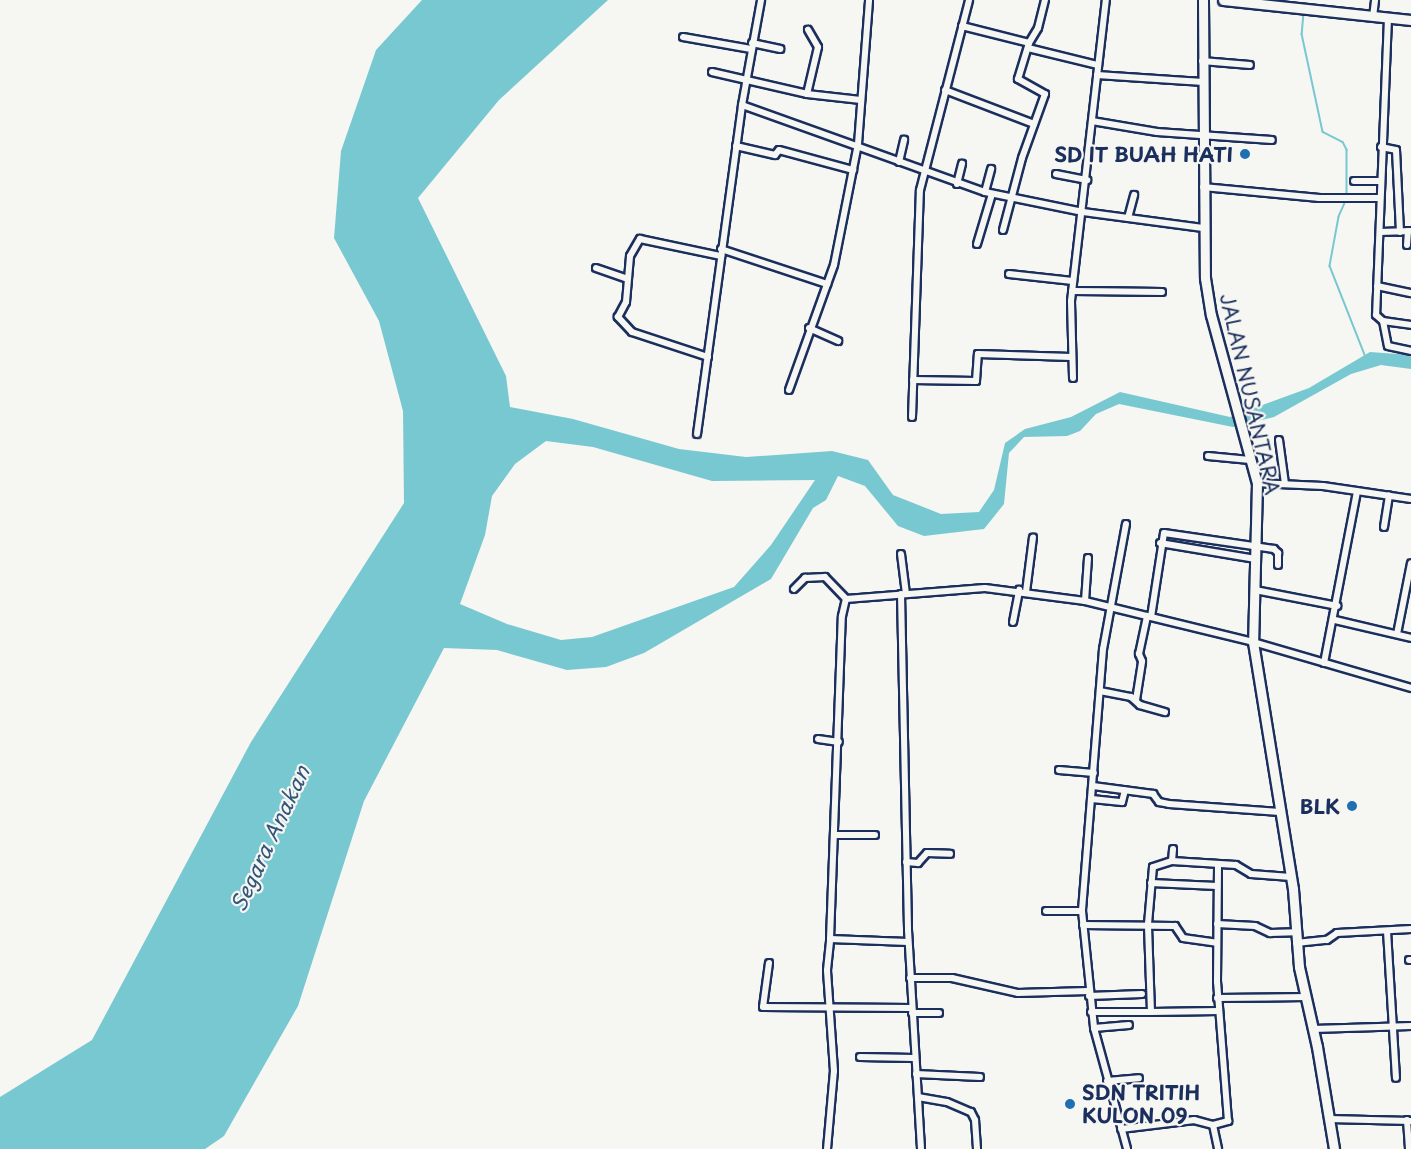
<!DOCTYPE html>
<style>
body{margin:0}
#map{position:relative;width:1411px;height:1149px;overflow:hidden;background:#f6f6f2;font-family:"Playpen Sans",sans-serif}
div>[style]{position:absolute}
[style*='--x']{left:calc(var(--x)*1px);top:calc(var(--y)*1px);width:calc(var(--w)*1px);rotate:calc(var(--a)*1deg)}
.water>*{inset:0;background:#78c8d1}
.stream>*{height:1.5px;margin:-0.75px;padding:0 0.75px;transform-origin:0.75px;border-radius:0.75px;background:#78c8d1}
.roads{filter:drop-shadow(2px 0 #1b2f5e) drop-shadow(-2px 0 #1b2f5e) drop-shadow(0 2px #1b2f5e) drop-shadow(0 -2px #1b2f5e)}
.minor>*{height:6px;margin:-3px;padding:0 3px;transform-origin:3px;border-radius:3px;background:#f6f6f2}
.trunk>*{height:9px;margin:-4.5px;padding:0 4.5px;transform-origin:4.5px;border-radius:4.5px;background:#f6f6f2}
.dots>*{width:16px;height:16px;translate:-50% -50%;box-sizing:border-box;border:3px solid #f6f6f2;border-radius:50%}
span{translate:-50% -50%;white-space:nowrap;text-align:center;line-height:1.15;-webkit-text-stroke:4.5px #f6f6f2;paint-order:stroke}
.poi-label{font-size:20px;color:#1b2f5e;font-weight:700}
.right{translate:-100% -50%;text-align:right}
.left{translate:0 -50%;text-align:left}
.street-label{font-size:20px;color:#1b2f5e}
.water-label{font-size:21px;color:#32557b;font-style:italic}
</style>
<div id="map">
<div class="water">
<i style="clip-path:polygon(evenodd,422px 0,608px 0,499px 100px,418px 198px,506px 376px,510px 407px,573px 419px,679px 449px,746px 457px,832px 451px,868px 460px,893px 495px,941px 514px,979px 512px,994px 490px,1005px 443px,1025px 429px,1071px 417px,1120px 392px,1230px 417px,1309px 388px,1370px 352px,1411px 355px,1411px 369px,1381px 365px,1351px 374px,1274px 417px,1233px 427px,1119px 404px,1096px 414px,1080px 431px,1067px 436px,1024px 437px,1009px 453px,1004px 504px,984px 529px,924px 536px,898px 526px,865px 486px,838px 476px,826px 500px,813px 508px,771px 579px,644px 653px,606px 667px,567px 670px,497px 650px,444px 648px,364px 801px,298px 1006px,224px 1136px,205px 1149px,0 1149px,0 1097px,92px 1040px,251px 742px,404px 503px,403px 411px,379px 321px,334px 238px,341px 151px,376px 50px,422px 0,546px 441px,593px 447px,712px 481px,815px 480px,771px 545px,734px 587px,592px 637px,561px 640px,507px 624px,460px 604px,485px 535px,492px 496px,515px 464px,546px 441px)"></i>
</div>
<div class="stream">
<i style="--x:1304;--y:13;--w:21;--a:95"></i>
<i style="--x:1302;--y:34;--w:100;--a:77.9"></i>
<i style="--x:1323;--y:132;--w:22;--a:27"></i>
<i style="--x:1343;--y:142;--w:9;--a:63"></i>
<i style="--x:1347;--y:150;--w:46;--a:90"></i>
<i style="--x:1346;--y:201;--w:17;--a:114"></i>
<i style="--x:1339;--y:217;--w:50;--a:100.4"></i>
<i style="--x:1330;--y:266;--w:96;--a:68.5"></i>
</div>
<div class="roads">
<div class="minor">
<i style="--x:1373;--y:17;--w:17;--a:-83"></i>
<i style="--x:1388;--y:18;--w:297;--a:92.3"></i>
<i style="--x:1376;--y:315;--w:9;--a:41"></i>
<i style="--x:1383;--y:321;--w:28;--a:8"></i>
<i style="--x:962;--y:26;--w:69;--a:14.2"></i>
<i style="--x:683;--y:37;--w:69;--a:10"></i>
<i style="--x:752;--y:43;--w:29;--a:12"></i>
<i style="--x:1028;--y:48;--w:72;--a:13.7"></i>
<i style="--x:1202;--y:61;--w:48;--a:4.8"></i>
<i style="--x:712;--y:72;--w:98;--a:13"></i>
<i style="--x:807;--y:94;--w:54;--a:6.3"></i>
<i style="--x:1097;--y:75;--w:106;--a:3.8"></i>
<i style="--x:945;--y:90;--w:95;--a:20.9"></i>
<i style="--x:807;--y:94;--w:48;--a:-76.8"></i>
<i style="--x:818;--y:47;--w:20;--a:-120"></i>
<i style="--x:742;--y:105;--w:258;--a:19.7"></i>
<i style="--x:985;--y:192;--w:100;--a:11.5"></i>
<i style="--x:1083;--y:212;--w:121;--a:7.6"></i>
<i style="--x:1092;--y:121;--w:66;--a:9.6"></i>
<i style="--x:1157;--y:132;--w:115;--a:4"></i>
<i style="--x:736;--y:146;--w:40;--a:13"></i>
<i style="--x:775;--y:155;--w:6;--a:-51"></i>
<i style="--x:779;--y:150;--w:77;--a:15.1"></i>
<i style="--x:1381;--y:147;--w:15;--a:11"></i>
<i style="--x:1396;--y:150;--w:82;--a:87.2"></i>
<i style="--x:899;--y:162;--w:23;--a:-77"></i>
<i style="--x:1056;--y:174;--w:32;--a:11"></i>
<i style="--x:1354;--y:181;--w:25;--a:0"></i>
<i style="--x:957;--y:184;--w:21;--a:-76"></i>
<i style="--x:1203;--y:187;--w:117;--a:5.4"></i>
<i style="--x:1319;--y:198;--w:60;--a:0"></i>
<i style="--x:985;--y:192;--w:24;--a:-75"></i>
<i style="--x:1128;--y:218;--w:24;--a:-75"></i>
<i style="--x:1003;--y:230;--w:74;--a:-75.2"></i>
<i style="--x:1022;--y:158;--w:68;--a:-70.2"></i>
<i style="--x:1045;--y:94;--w:31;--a:-151"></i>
<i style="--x:1018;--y:79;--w:38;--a:-73"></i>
<i style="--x:1029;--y:43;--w:17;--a:-59"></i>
<i style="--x:1038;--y:28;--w:29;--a:-76"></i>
<i style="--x:1380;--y:232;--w:31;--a:-2"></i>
<i style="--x:977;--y:244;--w:52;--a:-73.3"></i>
<i style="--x:1407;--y:245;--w:14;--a:-86"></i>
<i style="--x:721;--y:249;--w:112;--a:18.3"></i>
<i style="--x:596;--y:268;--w:31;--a:19"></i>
<i style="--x:1009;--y:274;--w:64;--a:6.2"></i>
<i style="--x:1377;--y:286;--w:35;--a:12"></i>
<i style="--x:1072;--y:291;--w:90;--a:0.6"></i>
<i style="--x:1383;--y:321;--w:25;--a:79"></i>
<i style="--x:1388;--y:346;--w:24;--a:12"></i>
<i style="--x:809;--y:328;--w:32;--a:24"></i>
<i style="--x:708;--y:357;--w:80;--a:-161.8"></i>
<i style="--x:632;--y:332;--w:21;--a:-133"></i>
<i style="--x:618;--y:317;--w:17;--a:-62"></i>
<i style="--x:626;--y:302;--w:46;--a:-85"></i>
<i style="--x:630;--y:256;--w:20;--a:-60"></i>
<i style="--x:640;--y:239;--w:83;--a:11.9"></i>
<i style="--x:1073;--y:378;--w:77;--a:-91.5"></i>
<i style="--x:1071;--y:301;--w:303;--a:-83.4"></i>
<i style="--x:913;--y:380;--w:63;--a:0.9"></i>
<i style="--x:976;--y:381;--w:27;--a:-86"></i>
<i style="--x:978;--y:354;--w:93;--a:1.8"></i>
<i style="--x:789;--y:390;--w:133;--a:-70.2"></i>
<i style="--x:834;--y:265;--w:123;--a:-78.8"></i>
<i style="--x:858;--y:144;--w:144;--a:-85.6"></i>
<i style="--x:912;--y:417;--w:227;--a:-88"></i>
<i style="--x:920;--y:190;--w:196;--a:-75.5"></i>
<i style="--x:697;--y:434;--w:332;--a:-82.2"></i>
<i style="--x:742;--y:105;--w:107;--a:-79.7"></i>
<i style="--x:1279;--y:440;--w:44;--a:82.2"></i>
<i style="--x:1208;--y:456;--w:42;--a:5.4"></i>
<i style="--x:1257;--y:483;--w:66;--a:2.6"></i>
<i style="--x:1323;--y:486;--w:89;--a:8.4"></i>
<i style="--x:1126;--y:524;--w:127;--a:100.4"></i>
<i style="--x:1103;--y:649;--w:263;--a:94.6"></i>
<i style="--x:1082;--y:911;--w:118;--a:84.1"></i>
<i style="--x:1094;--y:1028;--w:125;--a:74.7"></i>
<i style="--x:1384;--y:527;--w:32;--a:-81"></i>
<i style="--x:1160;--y:543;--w:97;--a:9.5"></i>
<i style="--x:901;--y:554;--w:40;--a:82.9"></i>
<i style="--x:794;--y:589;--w:16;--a:-45"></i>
<i style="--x:805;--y:578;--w:20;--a:-3"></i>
<i style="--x:825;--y:577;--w:30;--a:46"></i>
<i style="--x:1255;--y:590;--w:84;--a:11"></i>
<i style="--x:1026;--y:592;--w:55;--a:-82.7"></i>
<i style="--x:901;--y:594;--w:336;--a:88.8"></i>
<i style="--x:908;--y:930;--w:219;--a:86.6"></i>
<i style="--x:1085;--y:601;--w:43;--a:-86"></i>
<i style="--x:1151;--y:617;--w:85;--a:-81.2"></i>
<i style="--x:1164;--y:533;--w:111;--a:8.3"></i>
<i style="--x:1274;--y:549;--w:6;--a:45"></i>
<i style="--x:1278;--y:553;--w:12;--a:90"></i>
<i style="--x:1335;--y:620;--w:78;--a:13.3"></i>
<i style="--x:1013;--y:622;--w:33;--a:-79"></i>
<i style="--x:1397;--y:634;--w:72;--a:-78.8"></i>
<i style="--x:1324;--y:663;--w:175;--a:-79.1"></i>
<i style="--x:1100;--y:691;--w:32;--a:11"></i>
<i style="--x:1131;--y:697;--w:12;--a:42"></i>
<i style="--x:1140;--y:705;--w:26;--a:16"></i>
<i style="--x:1136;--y:700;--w:39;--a:-81"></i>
<i style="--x:1142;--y:661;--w:8;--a:-113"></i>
<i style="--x:1139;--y:654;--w:39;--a:-78"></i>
<i style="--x:818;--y:739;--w:21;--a:8"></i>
<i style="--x:1059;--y:770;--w:35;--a:5"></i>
<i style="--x:1093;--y:786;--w:61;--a:7.6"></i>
<i style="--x:1153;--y:794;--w:10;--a:53"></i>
<i style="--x:1159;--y:802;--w:10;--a:11"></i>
<i style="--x:1169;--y:804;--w:111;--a:4.1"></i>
<i style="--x:1092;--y:799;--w:30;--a:6"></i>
<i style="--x:1122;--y:802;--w:12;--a:-76"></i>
<i style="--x:836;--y:835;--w:39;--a:0"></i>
<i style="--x:1172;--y:861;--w:64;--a:3.6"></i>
<i style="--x:1236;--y:865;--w:17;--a:31"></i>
<i style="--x:1251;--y:874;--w:40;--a:4.3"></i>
<i style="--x:906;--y:862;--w:12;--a:5"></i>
<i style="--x:918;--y:863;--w:13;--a:-48"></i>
<i style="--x:927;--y:853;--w:23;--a:2"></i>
<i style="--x:1151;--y:883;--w:66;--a:2.6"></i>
<i style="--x:1046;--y:911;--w:36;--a:0"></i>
<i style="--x:1217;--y:924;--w:38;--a:3"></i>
<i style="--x:1255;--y:926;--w:17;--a:25"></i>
<i style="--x:1270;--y:933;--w:25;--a:-2"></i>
<i style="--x:1083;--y:925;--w:92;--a:0.6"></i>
<i style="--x:1175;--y:926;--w:14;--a:56"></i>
<i style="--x:1183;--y:938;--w:34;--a:8"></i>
<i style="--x:1387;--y:931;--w:147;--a:86.5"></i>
<i style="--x:908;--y:942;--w:78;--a:-177.8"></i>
<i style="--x:830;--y:939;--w:323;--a:-87.9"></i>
<i style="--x:842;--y:616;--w:17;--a:-77"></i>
<i style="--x:846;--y:599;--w:139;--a:-4.5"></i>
<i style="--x:985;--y:588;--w:101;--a:7.4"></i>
<i style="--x:1085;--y:601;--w:173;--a:13.7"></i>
<i style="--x:1253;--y:642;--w:165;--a:16.2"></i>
<i style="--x:1296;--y:943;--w:31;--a:-6"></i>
<i style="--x:1327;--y:940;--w:12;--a:-35"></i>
<i style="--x:1337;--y:933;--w:74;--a:-3.1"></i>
<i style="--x:1409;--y:960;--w:2;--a:0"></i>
<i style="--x:769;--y:963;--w:44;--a:97.8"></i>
<i style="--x:763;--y:1007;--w:149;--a:0.4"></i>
<i style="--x:910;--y:978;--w:42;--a:0"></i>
<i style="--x:952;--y:978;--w:68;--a:12.8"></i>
<i style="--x:1018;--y:993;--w:70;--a:-1.6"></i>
<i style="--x:1089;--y:996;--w:53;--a:-2.2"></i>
<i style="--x:1217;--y:998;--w:89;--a:-0.6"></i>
<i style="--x:1091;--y:1012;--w:60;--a:0"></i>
<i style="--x:1151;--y:1012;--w:88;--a:-92"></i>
<i style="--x:1148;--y:924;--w:57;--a:-85"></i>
<i style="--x:1153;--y:867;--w:20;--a:-18"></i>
<i style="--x:1172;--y:861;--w:12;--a:-85"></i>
<i style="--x:1151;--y:1012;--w:68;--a:-0.8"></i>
<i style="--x:912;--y:1013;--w:27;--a:0"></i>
<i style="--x:1094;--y:1028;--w:35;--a:-5"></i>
<i style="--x:1313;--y:1029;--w:98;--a:-1.8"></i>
<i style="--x:860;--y:1057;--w:54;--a:1.1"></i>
<i style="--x:916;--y:1074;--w:64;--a:2.7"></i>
<i style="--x:1107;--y:1081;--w:32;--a:-5"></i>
<i style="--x:918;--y:1097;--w:29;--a:10"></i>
<i style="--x:947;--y:1102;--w:26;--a:23"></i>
<i style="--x:971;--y:1112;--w:9;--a:63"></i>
<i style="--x:975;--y:1120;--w:29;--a:86"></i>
<i style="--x:1329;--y:1119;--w:82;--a:1.4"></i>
<i style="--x:1407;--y:1120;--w:29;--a:86"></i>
<i style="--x:1213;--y:1125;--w:25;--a:78"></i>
<i style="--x:1121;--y:1129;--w:74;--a:-7"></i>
<i style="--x:1194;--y:1120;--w:20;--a:15"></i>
<i style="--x:1213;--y:1125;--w:16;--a:-15"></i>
<i style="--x:1228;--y:1121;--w:139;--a:-94.5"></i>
<i style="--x:1217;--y:982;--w:117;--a:-89.5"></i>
<i style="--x:827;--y:1149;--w:78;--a:-84.9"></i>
<i style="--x:834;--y:1071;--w:101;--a:-94"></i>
<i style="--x:827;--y:970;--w:31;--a:-84"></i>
</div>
<div class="trunk">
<i style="--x:1203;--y:0;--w:278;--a:89.6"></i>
<i style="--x:1205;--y:278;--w:37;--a:81"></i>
<i style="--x:1211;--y:315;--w:174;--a:74.7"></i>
<i style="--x:1257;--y:483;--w:159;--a:91.4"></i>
<i style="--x:1253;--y:642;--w:250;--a:80.8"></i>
<i style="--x:1293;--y:889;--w:78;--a:85.6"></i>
<i style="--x:1299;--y:967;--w:82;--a:77.3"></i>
<i style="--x:1317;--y:1047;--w:103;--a:80.5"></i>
<i style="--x:1223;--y:0;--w:189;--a:6.1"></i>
</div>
</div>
<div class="dots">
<i style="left:1245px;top:154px;background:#1f6fb2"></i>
<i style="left:1352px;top:806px;background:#1f6fb2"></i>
<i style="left:1070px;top:1104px;background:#1f6fb2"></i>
</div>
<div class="poi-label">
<span class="right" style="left:1233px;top:154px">SD IT BUAH HATI</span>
<span class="right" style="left:1340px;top:806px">BLK</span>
<span class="left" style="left:1082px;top:1104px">SDN TRITIH<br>KULON 09</span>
</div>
<div class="street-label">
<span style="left:1250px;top:394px;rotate:77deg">JALAN NUSANTARA</span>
</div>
<div class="water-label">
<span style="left:269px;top:838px;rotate:-65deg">Segara Anakan</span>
</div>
</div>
